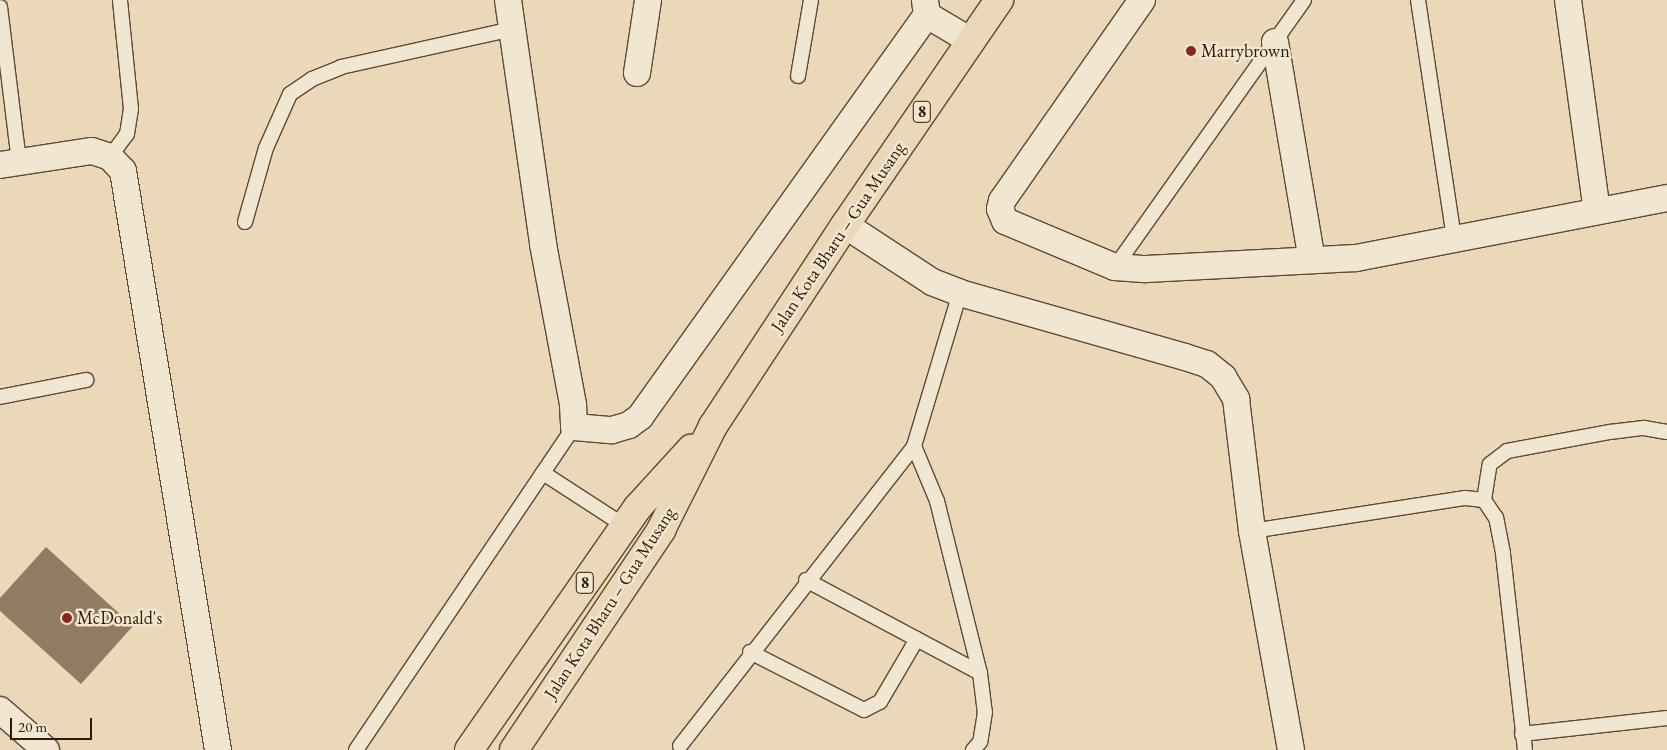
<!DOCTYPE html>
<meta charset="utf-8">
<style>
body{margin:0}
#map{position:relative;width:1667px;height:750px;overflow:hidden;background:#ead8b9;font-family:"EB Garamond",serif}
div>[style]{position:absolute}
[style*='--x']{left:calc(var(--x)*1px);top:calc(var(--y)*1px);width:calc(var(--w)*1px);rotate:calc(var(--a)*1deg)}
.building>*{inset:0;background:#927c61}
.roads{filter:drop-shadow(1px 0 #614930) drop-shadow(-1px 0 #614930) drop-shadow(0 1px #614930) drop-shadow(0 -1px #614930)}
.lane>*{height:14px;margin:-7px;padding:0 7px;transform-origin:7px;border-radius:7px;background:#f1e6d2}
.street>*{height:26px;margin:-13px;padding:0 13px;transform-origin:13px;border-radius:13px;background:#f1e6d2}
.highway>*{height:28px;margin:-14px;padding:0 14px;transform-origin:14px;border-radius:14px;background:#ead8b9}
.dots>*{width:14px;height:14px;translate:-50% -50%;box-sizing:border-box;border:2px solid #f1e6d2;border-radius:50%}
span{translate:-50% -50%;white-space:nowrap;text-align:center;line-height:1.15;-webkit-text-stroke:5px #f1e6d2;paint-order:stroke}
.shield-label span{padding:1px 4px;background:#f1e6d2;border:1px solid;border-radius:4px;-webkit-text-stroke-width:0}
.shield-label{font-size:16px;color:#331902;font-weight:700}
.poi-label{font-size:18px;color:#331902}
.left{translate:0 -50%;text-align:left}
.street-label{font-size:18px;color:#331902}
.scale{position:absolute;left:10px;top:718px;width:82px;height:22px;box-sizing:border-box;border:2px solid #331902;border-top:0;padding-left:6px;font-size:15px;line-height:18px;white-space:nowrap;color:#331902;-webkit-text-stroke:4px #f1e6d2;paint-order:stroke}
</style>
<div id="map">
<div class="building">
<i style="clip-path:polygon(46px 547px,133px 626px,81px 684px,0 611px,0 598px)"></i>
</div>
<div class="roads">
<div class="lane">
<i style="--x:1418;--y:0;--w:242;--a:81.4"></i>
<i style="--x:0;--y:7;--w:156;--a:83"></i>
<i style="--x:798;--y:76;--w:77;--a:-80.3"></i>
<i style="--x:110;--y:157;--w:29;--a:-54"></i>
<i style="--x:127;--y:134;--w:25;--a:-81"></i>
<i style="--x:131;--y:109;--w:110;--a:-95.8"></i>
<i style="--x:245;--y:222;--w:77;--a:-74.2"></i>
<i style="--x:266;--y:148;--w:59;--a:-66"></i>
<i style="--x:290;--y:94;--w:27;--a:-34"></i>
<i style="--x:312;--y:79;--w:31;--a:-22"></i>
<i style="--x:341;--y:67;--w:175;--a:-12.5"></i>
<i style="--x:1115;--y:267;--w:327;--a:-54.7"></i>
<i style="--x:0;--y:397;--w:88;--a:-11.2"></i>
<i style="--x:914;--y:446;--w:60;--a:67.3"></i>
<i style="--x:937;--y:501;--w:177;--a:76"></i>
<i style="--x:980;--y:673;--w:39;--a:83"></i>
<i style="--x:985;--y:712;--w:30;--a:99"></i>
<i style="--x:980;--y:742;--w:11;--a:131"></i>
<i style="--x:543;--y:473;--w:98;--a:32.9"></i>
<i style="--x:1252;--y:531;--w:216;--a:-8.8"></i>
<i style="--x:1465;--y:498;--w:19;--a:6"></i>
<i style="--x:806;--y:580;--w:197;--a:28.1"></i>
<i style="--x:750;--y:652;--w:128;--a:27"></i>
<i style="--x:864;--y:710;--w:18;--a:-27"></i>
<i style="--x:880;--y:702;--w:73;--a:-59.6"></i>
<i style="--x:1522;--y:734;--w:146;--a:-6.3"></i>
<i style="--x:680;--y:746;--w:380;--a:-52"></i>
<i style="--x:914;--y:446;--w:160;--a:-73.3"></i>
<i style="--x:356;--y:750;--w:390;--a:-56"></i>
<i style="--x:1525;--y:750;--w:198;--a:-96.4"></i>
<i style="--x:1503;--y:553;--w:36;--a:-101"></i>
<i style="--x:1496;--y:518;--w:22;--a:-124"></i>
<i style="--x:1484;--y:500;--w:36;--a:-81"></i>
<i style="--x:1490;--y:464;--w:21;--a:-37"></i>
<i style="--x:1507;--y:451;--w:105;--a:-10.5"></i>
<i style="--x:1610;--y:432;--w:34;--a:-7"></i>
<i style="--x:1644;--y:428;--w:23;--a:10"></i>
</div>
<div class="street">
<i style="--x:508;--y:0;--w:246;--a:81.8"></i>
<i style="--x:543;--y:244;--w:164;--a:79.4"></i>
<i style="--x:573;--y:405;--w:22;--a:87"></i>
<i style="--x:574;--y:427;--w:38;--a:5"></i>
<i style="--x:612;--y:430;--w:18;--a:-16"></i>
<i style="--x:629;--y:425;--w:14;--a:-36"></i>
<i style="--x:640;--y:417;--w:494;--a:-54.5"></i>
<i style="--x:927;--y:15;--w:15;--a:-98"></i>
<i style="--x:1142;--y:0;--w:245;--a:124.9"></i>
<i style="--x:1002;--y:201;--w:8;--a:104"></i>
<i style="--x:1000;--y:209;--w:13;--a:67"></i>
<i style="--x:1005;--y:221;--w:119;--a:22.7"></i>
<i style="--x:1115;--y:267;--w:31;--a:4"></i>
<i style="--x:1146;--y:269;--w:210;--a:-3"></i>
<i style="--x:1356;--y:258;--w:317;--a:-10.9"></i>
<i style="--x:1568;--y:0;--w:213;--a:82.2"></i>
<i style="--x:927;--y:15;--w:51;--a:30.6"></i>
<i style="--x:1275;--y:42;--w:221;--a:80.4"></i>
<i style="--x:637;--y:73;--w:74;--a:-81.4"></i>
<i style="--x:0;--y:165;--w:93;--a:-8.7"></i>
<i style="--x:92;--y:151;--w:19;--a:18"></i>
<i style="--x:110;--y:157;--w:19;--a:47"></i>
<i style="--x:123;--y:171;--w:587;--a:80.68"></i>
<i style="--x:845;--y:225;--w:104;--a:33.2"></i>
<i style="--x:932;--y:282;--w:30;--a:21"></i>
<i style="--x:960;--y:293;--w:234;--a:15.9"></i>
<i style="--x:1185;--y:357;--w:23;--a:18"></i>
<i style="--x:1207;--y:364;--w:21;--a:39"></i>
<i style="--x:1223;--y:377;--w:26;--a:59"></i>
<i style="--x:1236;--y:399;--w:133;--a:83.1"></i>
<i style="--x:1252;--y:531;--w:222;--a:79.9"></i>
<i style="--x:0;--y:710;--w:61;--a:41"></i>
</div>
<div class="highway">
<i style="--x:469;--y:750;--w:296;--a:-55.2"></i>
<i style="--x:638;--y:507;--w:79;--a:-47.6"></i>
<i style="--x:514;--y:750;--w:265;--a:-56.2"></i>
<i style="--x:661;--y:530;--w:116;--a:-63.4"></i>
<i style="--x:713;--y:426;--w:240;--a:-56.7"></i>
<i style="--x:845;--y:225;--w:273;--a:-55.6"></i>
</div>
</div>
<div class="dots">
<i style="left:1191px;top:51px;background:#8f2418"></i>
<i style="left:67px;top:618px;background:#8f2418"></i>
</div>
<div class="shield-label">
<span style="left:922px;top:112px">8</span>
<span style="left:585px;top:583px">8</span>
</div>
<div class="poi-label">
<span class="left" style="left:1201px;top:51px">Marrybrown</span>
<span class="left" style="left:77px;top:618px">McDonald's</span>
</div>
<div class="street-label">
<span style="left:838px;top:237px;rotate:-56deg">Jalan Kota Bharu – Gua Musang</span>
<span style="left:610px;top:603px;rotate:-57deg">Jalan Kota Bharu – Gua Musang</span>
</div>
<div class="scale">20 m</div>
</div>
